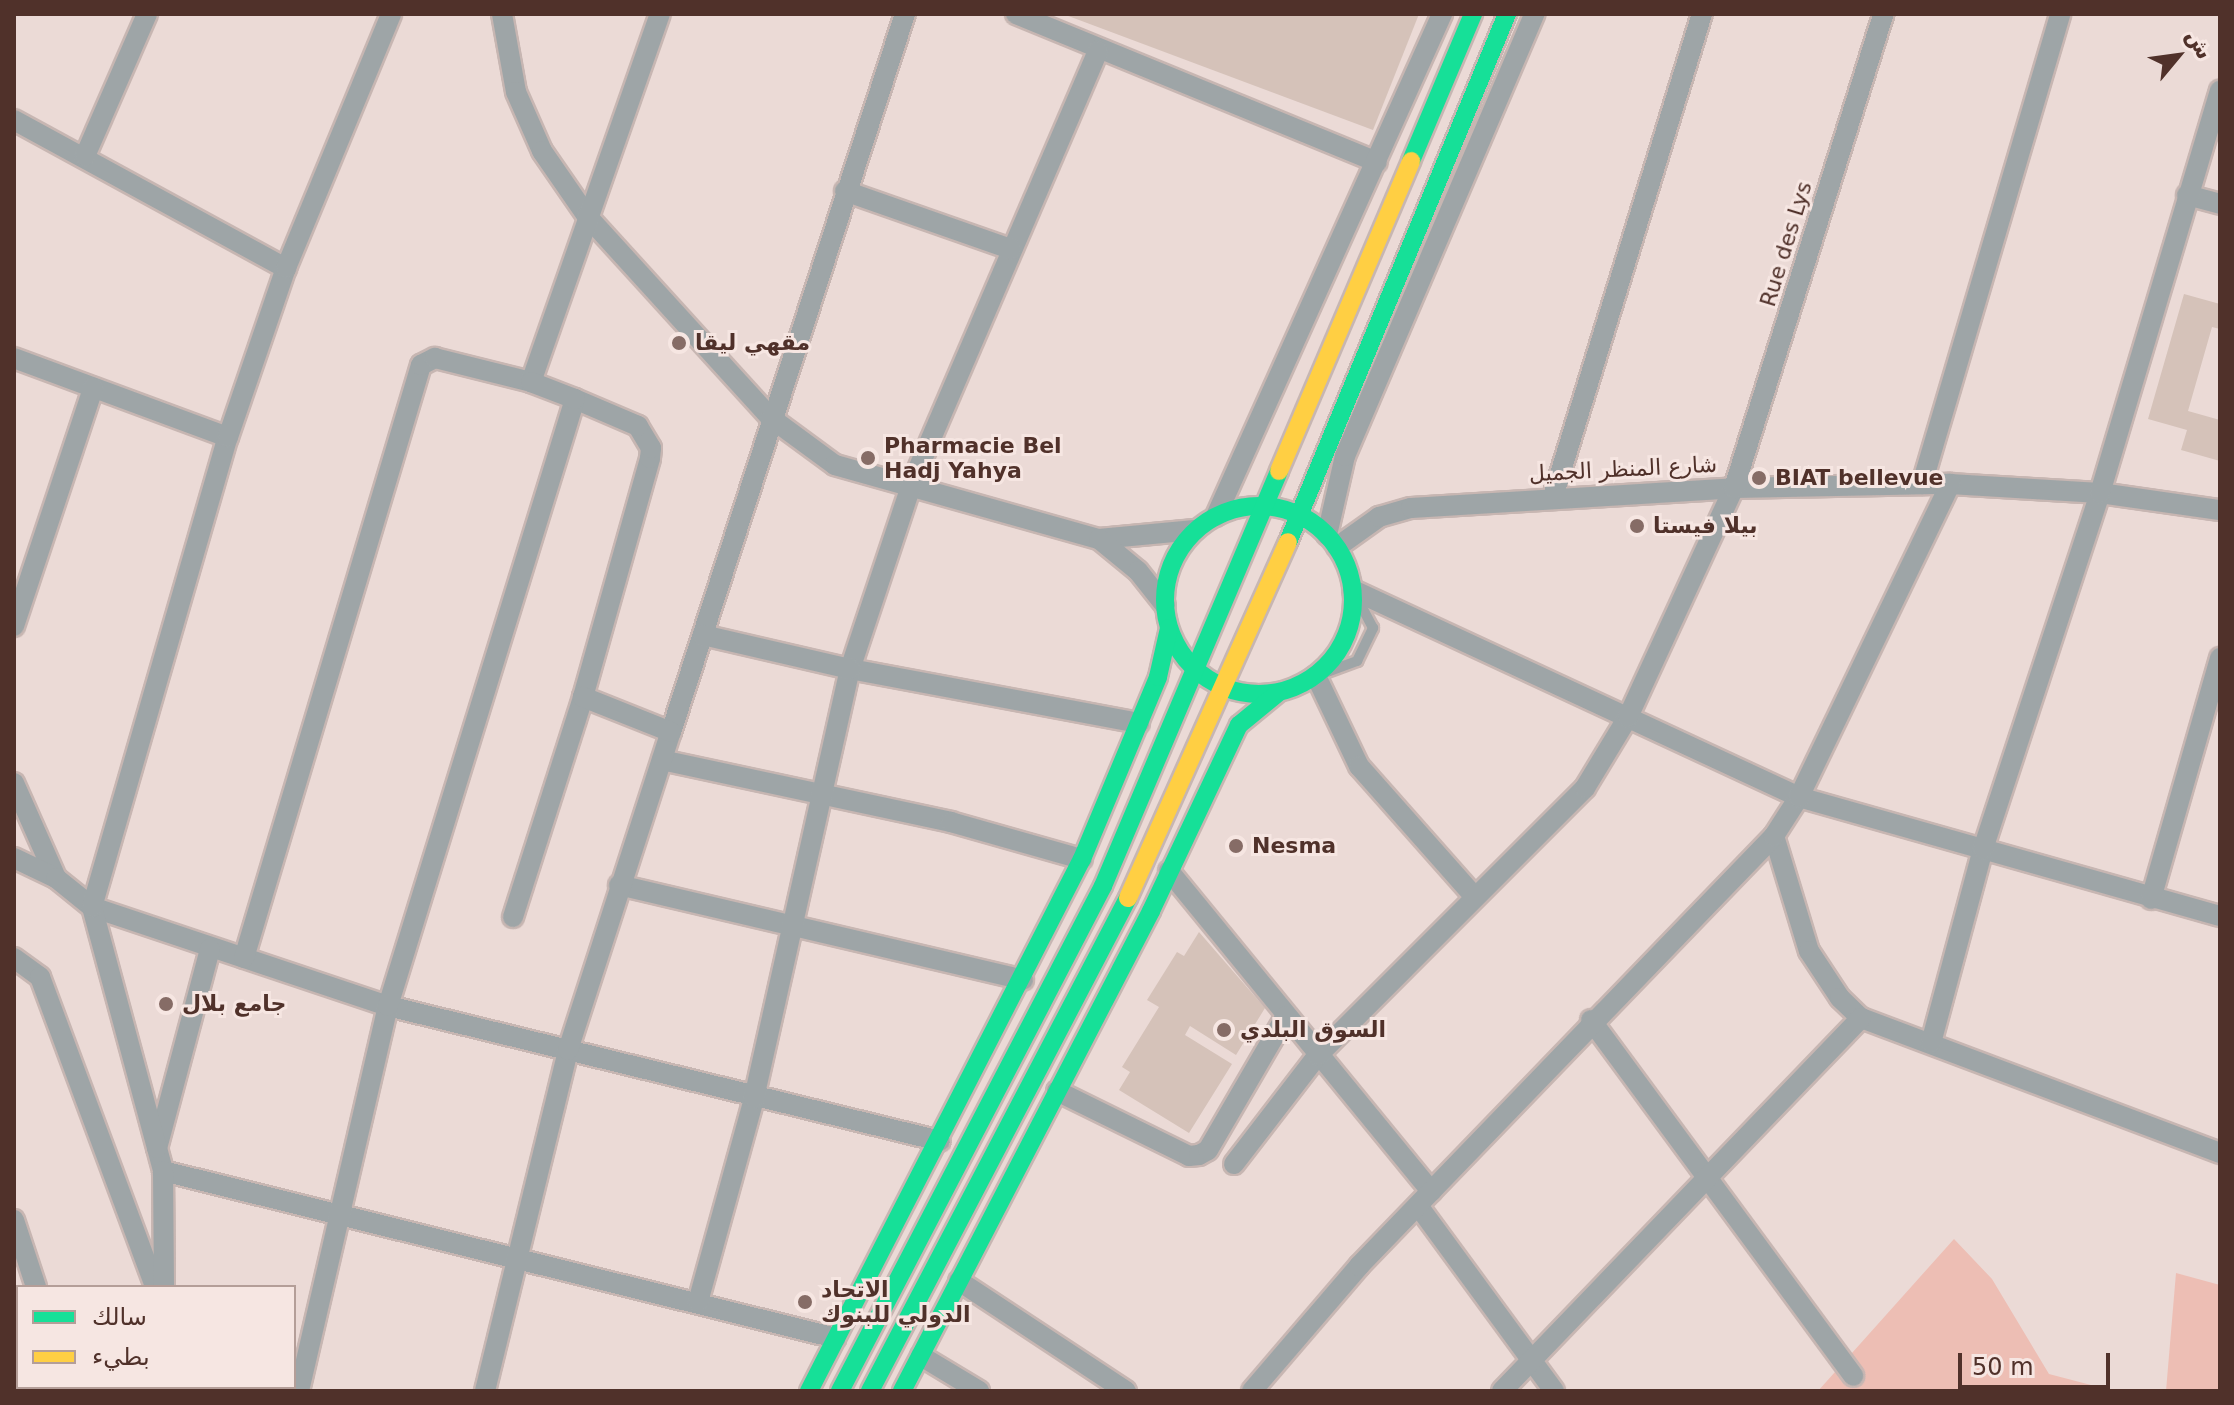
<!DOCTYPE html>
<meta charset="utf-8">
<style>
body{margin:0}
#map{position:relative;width:2234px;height:1405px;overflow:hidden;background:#ebdad6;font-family:"DejaVu Sans","Noto Naskh Arabic",sans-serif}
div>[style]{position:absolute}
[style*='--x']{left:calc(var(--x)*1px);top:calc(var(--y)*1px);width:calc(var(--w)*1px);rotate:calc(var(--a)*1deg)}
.green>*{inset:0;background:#edbeb4}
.building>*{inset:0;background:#d5c2b9}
.roads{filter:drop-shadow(2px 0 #c7b6b2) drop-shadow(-2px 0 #c7b6b2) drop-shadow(0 2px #c7b6b2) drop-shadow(0 -2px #c7b6b2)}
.lane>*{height:10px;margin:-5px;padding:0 5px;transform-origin:5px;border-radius:5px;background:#9ea5a7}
.street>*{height:20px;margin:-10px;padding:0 10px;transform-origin:10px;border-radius:10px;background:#9ea5a7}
.fast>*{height:18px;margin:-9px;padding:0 9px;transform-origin:9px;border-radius:9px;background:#16e098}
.fast>.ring{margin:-9px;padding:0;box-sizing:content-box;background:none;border:18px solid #16e098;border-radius:50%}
.slow>*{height:18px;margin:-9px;padding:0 9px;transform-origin:9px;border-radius:9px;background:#ffcf43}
.dots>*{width:22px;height:22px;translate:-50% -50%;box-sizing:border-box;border:4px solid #f6e6e2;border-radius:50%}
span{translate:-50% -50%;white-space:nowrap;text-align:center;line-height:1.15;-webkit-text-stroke:6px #f6e6e2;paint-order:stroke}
.street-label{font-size:22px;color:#50312a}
.poi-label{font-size:22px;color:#50312a;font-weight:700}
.left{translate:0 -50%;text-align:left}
.frame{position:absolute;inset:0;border:16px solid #50312a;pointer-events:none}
.legend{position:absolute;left:16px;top:1285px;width:280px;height:104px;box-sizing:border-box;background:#f6e6e2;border:2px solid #b49e98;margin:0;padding:10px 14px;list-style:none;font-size:24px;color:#50312a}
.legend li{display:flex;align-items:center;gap:16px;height:40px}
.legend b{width:40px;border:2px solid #b49e98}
.north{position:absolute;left:2138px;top:16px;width:80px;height:80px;-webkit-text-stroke:6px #f6e6e2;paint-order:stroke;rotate:61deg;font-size:22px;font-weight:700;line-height:32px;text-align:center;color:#50312a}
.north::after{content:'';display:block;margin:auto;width:28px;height:36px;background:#50312a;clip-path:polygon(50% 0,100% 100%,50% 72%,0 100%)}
.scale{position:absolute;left:1958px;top:1353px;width:152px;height:36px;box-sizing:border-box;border:4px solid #50312a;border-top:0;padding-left:10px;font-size:24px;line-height:28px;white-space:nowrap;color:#50312a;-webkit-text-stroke:6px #f6e6e2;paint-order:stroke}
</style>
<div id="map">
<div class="green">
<i style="clip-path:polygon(1954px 1239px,1992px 1279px,2049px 1374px,2091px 1385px,2090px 1391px,1818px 1391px)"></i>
<i style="clip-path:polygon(2176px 1273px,2220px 1285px,2220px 1391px,2166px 1391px)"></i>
</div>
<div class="building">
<i style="clip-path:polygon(1063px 14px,1419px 14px,1373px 130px)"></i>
<i style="clip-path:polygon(2184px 294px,2220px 304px,2220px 329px,2212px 327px,2188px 411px,2220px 420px,2220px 461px,2181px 450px,2187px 430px,2148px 419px)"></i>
<i style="clip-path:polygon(1199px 932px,1265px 1008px,1236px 1055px,1190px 1026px,1185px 1035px,1232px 1064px,1189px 1133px,1119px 1090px,1130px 1072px,1122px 1067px,1159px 1007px,1147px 1000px,1177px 952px,1184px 956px)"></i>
</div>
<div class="roads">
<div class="lane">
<i style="--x:1316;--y:676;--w:44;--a:-20.1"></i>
<i style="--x:1357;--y:661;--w:37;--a:-64"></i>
<i style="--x:1373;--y:628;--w:38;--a:-118"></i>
</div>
<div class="street">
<i style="--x:502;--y:14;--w:79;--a:79.8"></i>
<i style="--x:516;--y:92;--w:64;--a:66.2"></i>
<i style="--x:542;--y:151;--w:79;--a:55.3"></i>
<i style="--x:587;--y:216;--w:273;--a:47.7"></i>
<i style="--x:771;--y:418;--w:79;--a:36.3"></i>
<i style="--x:835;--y:465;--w:274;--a:15.7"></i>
<i style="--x:1099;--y:539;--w:96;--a:-5.4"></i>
<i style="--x:1016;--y:14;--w:390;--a:22.3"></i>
<i style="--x:1098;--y:51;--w:473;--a:113.3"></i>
<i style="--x:911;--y:486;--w:193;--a:108.4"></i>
<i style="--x:850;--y:669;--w:294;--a:10.6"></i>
<i style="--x:14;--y:120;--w:310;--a:28.6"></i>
<i style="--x:85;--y:156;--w:155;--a:-66.4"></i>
<i style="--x:845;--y:191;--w:176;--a:19.3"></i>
<i style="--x:2187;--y:195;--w:34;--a:15"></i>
<i style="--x:14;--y:358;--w:228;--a:20.3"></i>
<i style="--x:1922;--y:484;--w:490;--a:-73.6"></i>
<i style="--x:1553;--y:497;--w:505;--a:-72.86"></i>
<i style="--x:1216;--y:516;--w:551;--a:-65.76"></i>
<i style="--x:1327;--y:535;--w:81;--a:-77.2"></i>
<i style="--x:1345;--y:456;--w:481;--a:-66.8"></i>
<i style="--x:1099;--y:539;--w:50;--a:39.4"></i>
<i style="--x:1138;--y:571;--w:43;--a:51.5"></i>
<i style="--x:1337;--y:547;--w:52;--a:-35.5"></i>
<i style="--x:1379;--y:517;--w:33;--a:-16"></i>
<i style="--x:1411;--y:508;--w:324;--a:-3.5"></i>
<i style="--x:1734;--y:488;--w:216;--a:-1.1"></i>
<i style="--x:1950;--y:484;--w:150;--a:3.4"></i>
<i style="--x:2100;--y:493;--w:121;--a:8.1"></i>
<i style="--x:1353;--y:590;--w:492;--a:24.9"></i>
<i style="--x:1799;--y:797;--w:437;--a:15.8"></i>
<i style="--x:14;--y:626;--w:251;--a:-71.6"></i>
<i style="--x:1316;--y:676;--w:100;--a:64.5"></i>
<i style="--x:1359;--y:766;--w:172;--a:48.5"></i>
<i style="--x:671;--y:732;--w:755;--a:-71.95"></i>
<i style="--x:662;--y:760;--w:296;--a:12.1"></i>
<i style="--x:951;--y:822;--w:136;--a:15.8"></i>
<i style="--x:14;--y:783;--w:104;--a:66.1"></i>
<i style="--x:1774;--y:836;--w:120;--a:73.1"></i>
<i style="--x:1809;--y:951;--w:56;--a:56.6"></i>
<i style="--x:1840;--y:998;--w:29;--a:44"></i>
<i style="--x:1861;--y:1018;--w:384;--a:20.6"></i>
<i style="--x:14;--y:858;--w:47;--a:25.5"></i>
<i style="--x:56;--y:878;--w:46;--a:38.9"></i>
<i style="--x:92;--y:907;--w:312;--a:18.5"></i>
<i style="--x:388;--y:1006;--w:568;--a:13.74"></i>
<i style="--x:1169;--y:871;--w:414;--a:50.7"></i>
<i style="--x:619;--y:885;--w:415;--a:13.2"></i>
<i style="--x:2151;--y:899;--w:251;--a:-74"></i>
<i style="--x:513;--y:917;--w:231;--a:-72.3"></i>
<i style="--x:583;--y:697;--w:248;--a:-74.3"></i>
<i style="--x:650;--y:458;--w:10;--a:-84"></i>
<i style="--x:651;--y:448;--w:26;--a:-121"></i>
<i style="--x:638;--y:426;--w:69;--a:-156.8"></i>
<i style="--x:210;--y:949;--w:206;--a:104.9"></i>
<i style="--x:157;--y:1148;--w:24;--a:75"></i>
<i style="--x:163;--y:1171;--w:693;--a:13.94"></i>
<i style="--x:14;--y:958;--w:32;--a:36"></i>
<i style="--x:40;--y:977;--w:331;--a:69.6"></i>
<i style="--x:244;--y:958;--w:619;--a:-73.38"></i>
<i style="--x:421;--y:365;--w:16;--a:-27"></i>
<i style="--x:435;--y:358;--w:99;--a:14"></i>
<i style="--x:531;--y:382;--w:390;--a:-70.7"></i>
<i style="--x:1591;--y:1020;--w:442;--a:53.6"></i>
<i style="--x:1931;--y:1043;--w:201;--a:-75"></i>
<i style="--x:1983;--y:849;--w:375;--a:-71.8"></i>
<i style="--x:2100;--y:493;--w:420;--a:-73.4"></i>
<i style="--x:1057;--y:1091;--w:147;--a:26.2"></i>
<i style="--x:1189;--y:1156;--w:10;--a:-6"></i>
<i style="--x:1199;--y:1155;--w:10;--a:-29"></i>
<i style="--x:1208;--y:1150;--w:155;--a:-59.8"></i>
<i style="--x:157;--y:1148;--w:250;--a:-105.1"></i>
<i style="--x:92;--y:907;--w:489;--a:-73.9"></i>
<i style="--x:228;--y:437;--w:179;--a:-71.1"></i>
<i style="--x:286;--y:268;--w:275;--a:-67.5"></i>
<i style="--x:1234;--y:1164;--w:138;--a:-52.4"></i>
<i style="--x:1318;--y:1055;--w:378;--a:-45"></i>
<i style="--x:1585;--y:788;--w:83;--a:-58.8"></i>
<i style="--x:1628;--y:717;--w:252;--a:-65.2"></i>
<i style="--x:1734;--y:488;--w:497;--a:-72.5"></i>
<i style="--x:163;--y:1171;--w:116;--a:89.5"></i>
<i style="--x:1419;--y:1207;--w:228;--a:53.7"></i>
<i style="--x:14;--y:1220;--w:71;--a:71.8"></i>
<i style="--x:959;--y:1281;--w:200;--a:33.4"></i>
<i style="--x:698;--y:1302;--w:212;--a:-74.6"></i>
<i style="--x:754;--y:1098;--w:440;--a:-77.4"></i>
<i style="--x:850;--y:669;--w:151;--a:-167"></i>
<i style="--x:921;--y:1356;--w:68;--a:31.1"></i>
<i style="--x:14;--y:1384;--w:4;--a:0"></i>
<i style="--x:159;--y:1391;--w:4;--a:-76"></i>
<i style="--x:299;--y:1391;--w:395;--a:-77"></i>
<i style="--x:388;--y:1006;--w:635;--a:-72.88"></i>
<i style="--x:575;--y:399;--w:47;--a:-158.9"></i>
<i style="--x:485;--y:1391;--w:351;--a:-76.3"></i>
<i style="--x:568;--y:1050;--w:334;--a:-72.1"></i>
<i style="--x:671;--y:732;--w:95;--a:-158.3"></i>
<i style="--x:1252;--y:1391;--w:165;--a:-49.4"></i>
<i style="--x:1359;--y:1266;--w:598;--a:-46.02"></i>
<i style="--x:1774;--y:836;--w:46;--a:-57.3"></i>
<i style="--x:1799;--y:797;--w:348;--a:-64.2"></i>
<i style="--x:1502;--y:1391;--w:518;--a:-46.1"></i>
</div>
<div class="fast">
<i style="--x:1411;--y:161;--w:160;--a:-67.1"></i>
<i class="ring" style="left:1165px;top:506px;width:170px;height:170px"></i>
<i style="--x:1288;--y:542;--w:572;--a:-67.47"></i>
<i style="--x:809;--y:1391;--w:598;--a:-62.84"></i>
<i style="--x:1082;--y:859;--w:197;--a:-67.3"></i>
<i style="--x:1158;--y:677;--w:50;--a:-77.3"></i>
<i style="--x:840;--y:1391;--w:569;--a:-62.49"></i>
<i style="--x:1103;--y:886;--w:451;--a:-67"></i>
<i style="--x:870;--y:1391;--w:556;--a:-62.38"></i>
<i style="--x:902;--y:1391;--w:541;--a:-62.58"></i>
<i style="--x:1151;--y:911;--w:206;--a:-64.7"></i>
<i style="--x:1239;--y:725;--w:50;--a:-39.4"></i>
</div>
<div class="slow">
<i style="--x:1279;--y:471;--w:337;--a:-66.9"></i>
<i style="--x:1128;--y:898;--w:390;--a:-65.8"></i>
</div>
</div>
<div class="dots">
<i style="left:679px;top:343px;background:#866c66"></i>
<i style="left:868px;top:458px;background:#866c66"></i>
<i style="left:1759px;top:478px;background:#866c66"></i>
<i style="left:1637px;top:526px;background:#866c66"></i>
<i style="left:1236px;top:846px;background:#866c66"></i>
<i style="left:166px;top:1004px;background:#866c66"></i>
<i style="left:1224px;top:1030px;background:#866c66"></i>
<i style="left:805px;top:1302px;background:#866c66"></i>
</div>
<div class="street-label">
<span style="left:1786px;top:244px;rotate:-73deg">Rue des Lys</span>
<span style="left:1623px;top:469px;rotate:-3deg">شارع المنظر الجميل</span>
</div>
<div class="poi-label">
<span class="left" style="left:695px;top:343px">مقهي ليقا</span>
<span class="left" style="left:884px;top:458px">Pharmacie Bel<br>Hadj Yahya</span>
<span class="left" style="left:1775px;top:478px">BIAT bellevue</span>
<span class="left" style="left:1653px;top:526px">بيلا فيستا</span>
<span class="left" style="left:1252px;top:846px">Nesma</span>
<span class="left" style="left:182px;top:1004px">جامع بلال</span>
<span class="left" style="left:1240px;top:1030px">السوق البلدي</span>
<span class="left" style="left:821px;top:1302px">الاتحاد<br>الدولي للبنوك</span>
</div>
<div class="frame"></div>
<ul class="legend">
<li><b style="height:10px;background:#16e098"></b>سالك</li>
<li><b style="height:10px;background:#ffcf43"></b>بطيء</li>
</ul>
<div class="north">ش</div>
<div class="scale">50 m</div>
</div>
